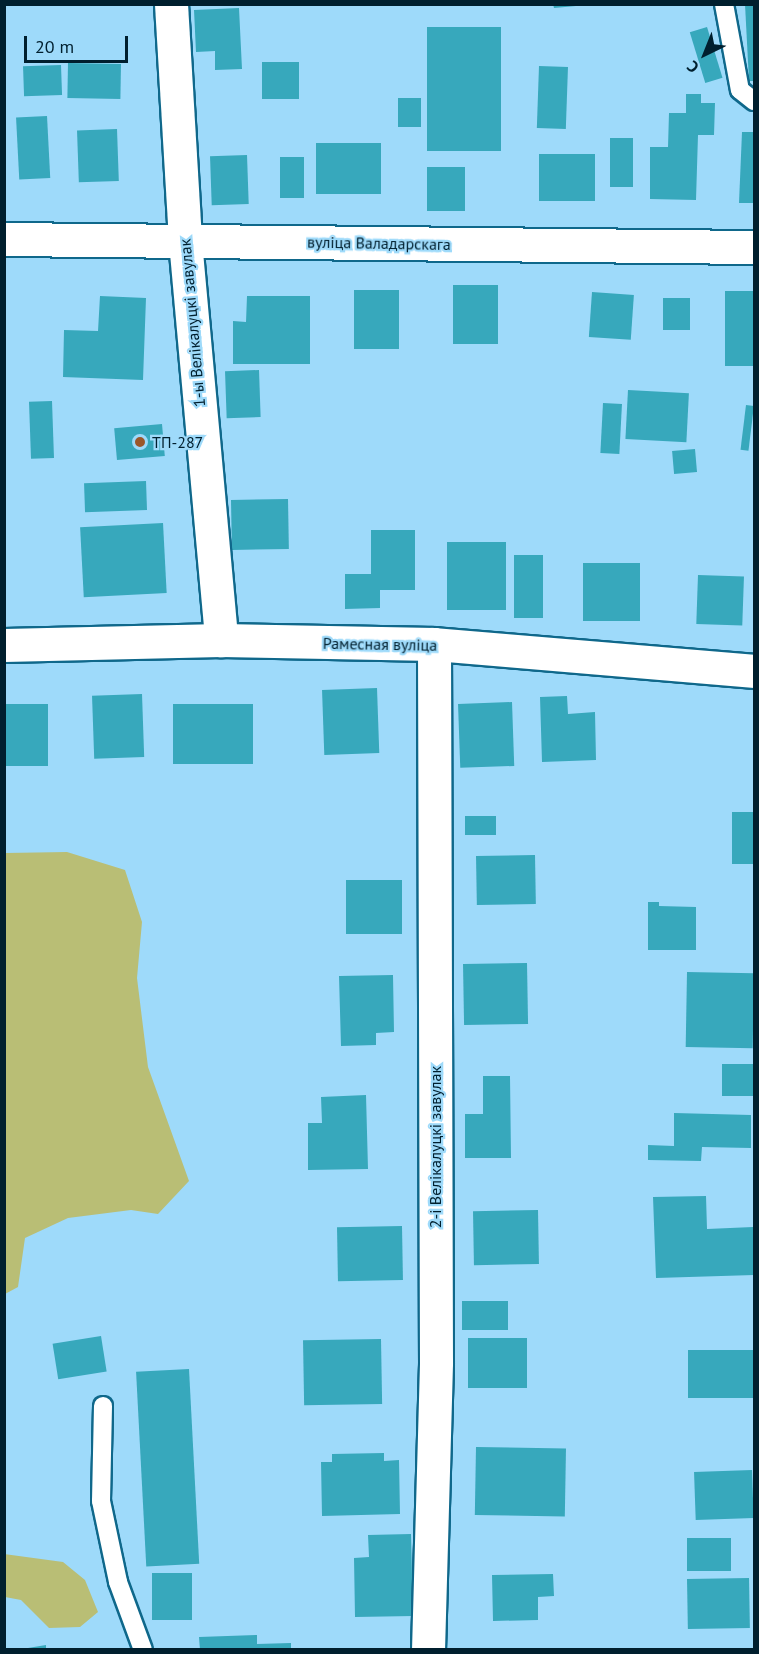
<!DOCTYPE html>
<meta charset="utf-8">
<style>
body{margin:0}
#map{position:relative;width:759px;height:1654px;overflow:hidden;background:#9edafa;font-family:"PT Sans",sans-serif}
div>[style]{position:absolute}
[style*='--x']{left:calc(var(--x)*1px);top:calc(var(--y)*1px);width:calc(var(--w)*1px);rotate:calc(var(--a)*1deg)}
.green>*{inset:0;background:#b9be75}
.building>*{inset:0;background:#37a8bc;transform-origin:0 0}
.roads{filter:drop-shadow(2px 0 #0f688b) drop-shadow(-2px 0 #0f688b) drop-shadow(0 2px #0f688b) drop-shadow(0 -2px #0f688b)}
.service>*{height:18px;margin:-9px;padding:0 9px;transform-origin:9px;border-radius:9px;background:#fff}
.minor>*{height:33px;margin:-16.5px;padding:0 16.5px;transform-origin:16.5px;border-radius:16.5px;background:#fff}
.dots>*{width:16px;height:16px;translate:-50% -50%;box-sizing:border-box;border:3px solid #9edafa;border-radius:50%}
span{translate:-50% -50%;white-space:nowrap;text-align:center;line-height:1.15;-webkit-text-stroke:4.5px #9edafa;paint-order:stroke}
.street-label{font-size:16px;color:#001f2e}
.poi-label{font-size:16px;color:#001f2e}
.left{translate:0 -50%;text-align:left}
.frame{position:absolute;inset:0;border:6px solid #001f2e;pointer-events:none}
.north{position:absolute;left:675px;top:24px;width:60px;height:60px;-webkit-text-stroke:4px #9edafa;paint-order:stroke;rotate:223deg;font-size:16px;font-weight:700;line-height:24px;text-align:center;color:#001f2e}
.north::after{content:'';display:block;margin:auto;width:21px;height:27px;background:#001f2e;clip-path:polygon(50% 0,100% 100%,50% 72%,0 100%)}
.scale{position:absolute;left:24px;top:36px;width:104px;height:27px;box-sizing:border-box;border:3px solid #001f2e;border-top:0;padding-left:8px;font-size:18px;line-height:21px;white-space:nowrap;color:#001f2e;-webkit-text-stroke:4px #9edafa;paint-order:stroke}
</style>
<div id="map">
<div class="green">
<i style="clip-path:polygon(67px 852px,125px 870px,142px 922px,137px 978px,148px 1067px,189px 1181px,158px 1214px,131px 1210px,68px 1218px,25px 1238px,18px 1287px,5px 1294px,5px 853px)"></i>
<i style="clip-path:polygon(4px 1554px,63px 1562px,85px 1580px,98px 1612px,80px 1627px,49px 1628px,21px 1600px,5px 1597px)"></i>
</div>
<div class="building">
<i style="clip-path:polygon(553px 4px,576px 4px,576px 6px,554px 8px)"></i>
<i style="clip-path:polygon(745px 4px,754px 4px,754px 81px,749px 81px)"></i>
<i style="clip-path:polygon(239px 8px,242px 69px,215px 70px,215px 51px,196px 52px,194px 10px)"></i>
<i style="left:427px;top:27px;width:74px;height:124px"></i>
<i style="left:707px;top:27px;width:53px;height:18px;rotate:73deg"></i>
<i style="left:262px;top:62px;width:37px;height:37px"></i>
<i style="left:68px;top:63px;width:53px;height:35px;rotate:1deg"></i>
<i style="left:61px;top:65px;width:30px;height:38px;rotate:88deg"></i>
<i style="left:539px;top:66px;width:29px;height:62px;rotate:2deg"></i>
<i style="clip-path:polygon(686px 94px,701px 94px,701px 103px,715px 103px,714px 135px,698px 135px,696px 200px,650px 199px,650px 147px,668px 147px,669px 113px,686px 113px)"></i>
<i style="left:398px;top:98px;width:23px;height:29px"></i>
<i style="left:47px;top:116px;width:62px;height:31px;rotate:87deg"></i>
<i style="left:117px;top:129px;width:52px;height:40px;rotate:88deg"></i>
<i style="clip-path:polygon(742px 132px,754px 132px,754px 203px,739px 203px)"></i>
<i style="left:610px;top:138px;width:23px;height:49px"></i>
<i style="left:381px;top:143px;width:51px;height:65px;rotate:90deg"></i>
<i style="left:539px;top:154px;width:56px;height:47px"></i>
<i style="left:247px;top:155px;width:49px;height:37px;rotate:88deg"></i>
<i style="left:280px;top:157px;width:24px;height:41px"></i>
<i style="left:427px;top:167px;width:38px;height:44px"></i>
<i style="left:453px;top:285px;width:45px;height:59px"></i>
<i style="left:354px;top:290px;width:45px;height:59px"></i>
<i style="left:725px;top:291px;width:29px;height:75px"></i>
<i style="left:592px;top:292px;width:42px;height:45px;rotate:4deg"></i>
<i style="clip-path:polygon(100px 296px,146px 298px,143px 380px,63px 377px,64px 330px,98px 331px)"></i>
<i style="clip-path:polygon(247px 296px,310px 296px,310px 364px,233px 364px,233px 321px,246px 322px)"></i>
<i style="left:663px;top:298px;width:27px;height:32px"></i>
<i style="left:259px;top:370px;width:47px;height:34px;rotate:88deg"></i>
<i style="left:628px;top:390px;width:61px;height:49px;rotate:3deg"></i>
<i style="left:52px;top:401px;width:57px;height:23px;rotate:88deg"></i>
<i style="left:603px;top:403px;width:19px;height:50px;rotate:3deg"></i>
<i style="left:746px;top:405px;width:8px;height:45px;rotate:7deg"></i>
<i style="left:162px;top:424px;width:32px;height:48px;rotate:85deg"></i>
<i style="left:695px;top:449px;width:23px;height:23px;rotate:85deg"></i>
<i style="left:146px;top:481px;width:29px;height:62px;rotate:88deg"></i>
<i style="left:288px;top:499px;width:50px;height:57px;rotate:89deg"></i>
<i style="left:163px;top:523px;width:70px;height:83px;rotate:87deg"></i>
<i style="clip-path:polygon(371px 530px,415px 530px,415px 590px,380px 590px,380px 608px,345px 609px,345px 574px,371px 574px)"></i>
<i style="left:506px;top:542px;width:68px;height:59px;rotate:90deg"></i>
<i style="left:514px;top:555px;width:29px;height:63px"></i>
<i style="left:583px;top:563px;width:57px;height:58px"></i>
<i style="left:698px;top:575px;width:46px;height:49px;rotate:2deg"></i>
<i style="left:377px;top:688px;width:65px;height:55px;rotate:88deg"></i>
<i style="left:142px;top:694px;width:63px;height:50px;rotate:88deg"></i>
<i style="clip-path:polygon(567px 696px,568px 714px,595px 712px,596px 760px,542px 762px,540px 697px)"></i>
<i style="left:512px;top:702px;width:64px;height:54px;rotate:88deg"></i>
<i style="left:4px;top:704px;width:44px;height:62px"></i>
<i style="left:253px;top:704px;width:60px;height:80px;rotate:90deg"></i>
<i style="left:732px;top:812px;width:22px;height:52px"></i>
<i style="left:465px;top:816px;width:31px;height:19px"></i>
<i style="left:535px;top:855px;width:49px;height:59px;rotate:89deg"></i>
<i style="left:346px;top:880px;width:56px;height:54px"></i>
<i style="clip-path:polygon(648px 902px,659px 902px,659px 906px,696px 907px,696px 950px,648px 950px)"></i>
<i style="left:527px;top:963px;width:61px;height:64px;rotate:89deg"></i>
<i style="left:687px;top:972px;width:67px;height:75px;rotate:1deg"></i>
<i style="clip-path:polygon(393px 975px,394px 1032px,376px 1033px,376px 1045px,341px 1046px,339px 976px)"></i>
<i style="left:722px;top:1064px;width:32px;height:32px"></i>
<i style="clip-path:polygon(483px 1076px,510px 1076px,511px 1158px,465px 1158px,465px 1114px,483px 1114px)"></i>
<i style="clip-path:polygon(366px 1095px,368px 1169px,308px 1170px,308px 1123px,322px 1123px,321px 1097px)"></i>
<i style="clip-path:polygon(674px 1113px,751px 1115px,751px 1148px,702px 1147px,701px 1161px,648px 1160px,648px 1145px,674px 1146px)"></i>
<i style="clip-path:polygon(706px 1196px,707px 1229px,753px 1227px,754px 1275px,656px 1278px,653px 1197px)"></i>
<i style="left:538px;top:1210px;width:54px;height:65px;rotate:89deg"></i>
<i style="left:402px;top:1226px;width:54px;height:65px;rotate:89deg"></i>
<i style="left:462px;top:1301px;width:46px;height:29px"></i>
<i style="left:101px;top:1336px;width:36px;height:49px;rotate:81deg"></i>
<i style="left:527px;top:1338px;width:50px;height:59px;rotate:90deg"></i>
<i style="left:381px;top:1339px;width:65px;height:78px;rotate:89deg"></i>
<i style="left:754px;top:1350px;width:48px;height:66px;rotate:90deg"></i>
<i style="left:189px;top:1369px;width:195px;height:53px;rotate:87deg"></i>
<i style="left:476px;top:1447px;width:90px;height:68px;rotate:1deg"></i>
<i style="clip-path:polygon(384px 1453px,384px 1461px,399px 1460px,400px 1514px,322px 1516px,321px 1462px,332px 1462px,332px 1454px)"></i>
<i style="left:752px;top:1470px;width:48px;height:58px;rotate:88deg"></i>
<i style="clip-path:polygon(411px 1534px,413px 1616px,355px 1617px,354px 1558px,369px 1557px,368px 1535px)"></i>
<i style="left:687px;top:1538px;width:44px;height:33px"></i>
<i style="left:152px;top:1573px;width:40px;height:47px"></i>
<i style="clip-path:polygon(553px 1574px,554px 1596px,538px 1597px,538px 1620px,493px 1621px,492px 1575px)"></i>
<i style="left:749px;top:1578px;width:50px;height:62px;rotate:89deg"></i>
<i style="clip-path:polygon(257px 1635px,257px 1644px,291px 1643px,291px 1650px,200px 1650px,199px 1637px)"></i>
<i style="clip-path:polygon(46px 1645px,46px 1650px,28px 1650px,28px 1648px)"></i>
</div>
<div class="roads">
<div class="service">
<i style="--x:724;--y:4;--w:87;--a:79.5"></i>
<i style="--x:740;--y:90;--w:18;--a:38"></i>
<i style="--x:103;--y:1406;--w:95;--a:91.2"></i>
<i style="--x:101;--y:1501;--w:83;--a:78.1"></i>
<i style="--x:118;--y:1582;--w:72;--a:69.8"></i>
</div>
<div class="minor">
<i style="--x:171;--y:4;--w:237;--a:86.6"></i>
<i style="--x:185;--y:241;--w:401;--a:84.8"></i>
<i style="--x:4;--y:239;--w:750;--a:0.61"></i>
<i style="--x:4;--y:645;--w:217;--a:-1.3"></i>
<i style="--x:221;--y:640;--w:213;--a:1.1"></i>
<i style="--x:434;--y:644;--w:321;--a:4.8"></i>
<i style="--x:428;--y:1650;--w:288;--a:-88.4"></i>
<i style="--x:436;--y:1362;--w:718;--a:-90.16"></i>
</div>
</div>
<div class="dots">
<i style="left:140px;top:442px;background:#9b572a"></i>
</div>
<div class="street-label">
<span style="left:379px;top:243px;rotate:1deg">вуліца Валадарскага</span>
<span style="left:192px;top:323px;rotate:-95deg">1-ы Велікалуцкі завулак</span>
<span style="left:380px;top:644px;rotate:1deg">Рамесная вуліца</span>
<span style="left:435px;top:1147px;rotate:-90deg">2-і Велікалуцкі завулак</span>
</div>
<div class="poi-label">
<span class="left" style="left:152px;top:442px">ТП-287</span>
</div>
<div class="frame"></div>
<div class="north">С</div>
<div class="scale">20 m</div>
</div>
